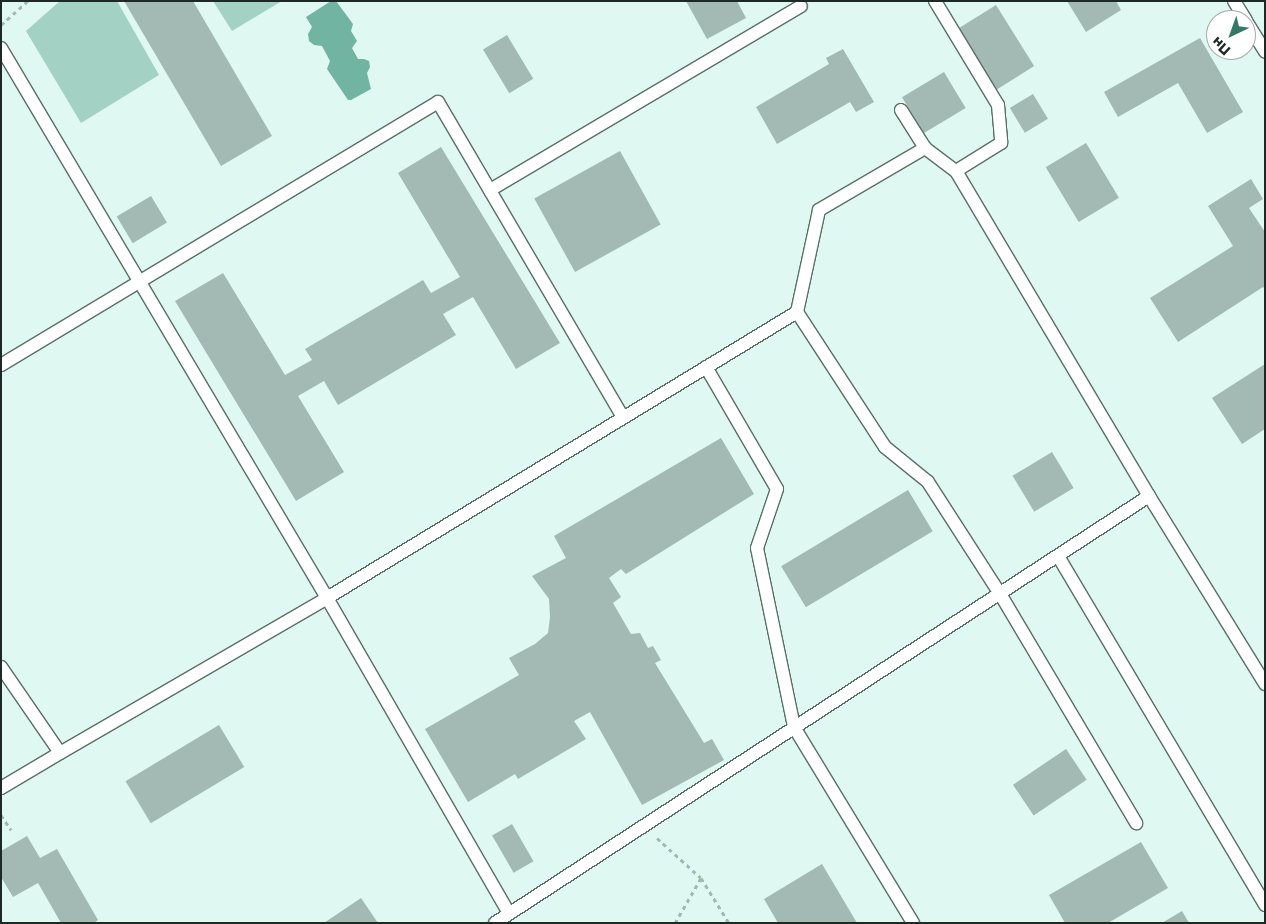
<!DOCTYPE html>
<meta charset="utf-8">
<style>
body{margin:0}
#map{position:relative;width:1266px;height:924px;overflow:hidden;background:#dff8f1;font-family:Rubik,sans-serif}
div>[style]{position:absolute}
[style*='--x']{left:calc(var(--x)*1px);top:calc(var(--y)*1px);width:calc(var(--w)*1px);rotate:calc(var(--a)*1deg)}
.green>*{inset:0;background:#a3d2c5}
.water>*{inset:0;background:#72b4a2}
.building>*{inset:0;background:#a2bab3;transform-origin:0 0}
.path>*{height:3px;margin-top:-1.5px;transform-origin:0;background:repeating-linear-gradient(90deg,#a2b7b1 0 4px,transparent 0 8px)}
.roads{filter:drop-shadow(1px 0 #586f68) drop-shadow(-1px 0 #586f68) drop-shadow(0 1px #586f68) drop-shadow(0 -1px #586f68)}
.service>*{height:12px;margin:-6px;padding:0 6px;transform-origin:6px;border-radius:6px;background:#fff}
span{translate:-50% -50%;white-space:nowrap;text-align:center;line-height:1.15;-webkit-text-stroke:4px #fff;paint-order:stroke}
.frame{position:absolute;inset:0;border:2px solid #1e2825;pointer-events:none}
.north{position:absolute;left:1206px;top:10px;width:50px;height:50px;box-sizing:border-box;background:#fff;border:1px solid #a5a9a8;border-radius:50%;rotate:222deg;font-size:14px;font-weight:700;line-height:20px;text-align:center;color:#1e2825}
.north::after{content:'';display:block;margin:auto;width:18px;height:22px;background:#367868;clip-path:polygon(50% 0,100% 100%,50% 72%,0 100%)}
</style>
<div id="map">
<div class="green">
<i style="clip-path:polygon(60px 1px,117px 1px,159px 75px,81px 123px,26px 31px)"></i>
<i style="clip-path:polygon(213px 1px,282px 1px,232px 31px)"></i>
</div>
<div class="water">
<i style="clip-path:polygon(331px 1px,336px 1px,353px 24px,351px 31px,357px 41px,352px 48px,358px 59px,364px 59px,369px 61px,370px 67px,367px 73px,371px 89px,351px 100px,348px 100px,327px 69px,330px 61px,322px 46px,314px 45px,309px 41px,308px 34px,312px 27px,306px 17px)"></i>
</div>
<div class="building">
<i style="clip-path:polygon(124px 1px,193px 1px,272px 136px,221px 166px)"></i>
<i style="clip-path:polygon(686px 1px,737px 1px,746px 18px,707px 39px)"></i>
<i style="clip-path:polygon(1067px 1px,1116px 1px,1121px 10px,1086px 32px)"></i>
<i style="left:996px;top:5px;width:72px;height:44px;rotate:58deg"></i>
<i style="left:507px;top:35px;width:51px;height:28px;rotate:59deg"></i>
<i style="clip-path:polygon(1200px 38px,1243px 112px,1207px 133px,1178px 83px,1118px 117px,1104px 92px)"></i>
<i style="clip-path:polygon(843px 49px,874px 102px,856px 112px,850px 102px,777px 144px,756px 107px,829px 64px,826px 58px)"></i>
<i style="left:944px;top:72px;width:42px;height:49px;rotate:59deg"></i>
<i style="left:1033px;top:94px;width:29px;height:27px;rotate:59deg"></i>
<i style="left:1086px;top:143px;width:64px;height:47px;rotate:59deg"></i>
<i style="clip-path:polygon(441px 147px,560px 343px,516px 369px,473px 297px,443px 314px,456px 335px,338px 405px,324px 381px,298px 396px,344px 472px,296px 501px,175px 301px,223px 273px,285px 375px,312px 360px,305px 349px,423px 280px,431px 293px,460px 277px,398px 173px)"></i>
<i style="left:620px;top:151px;width:84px;height:98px;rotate:61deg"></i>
<i style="clip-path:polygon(1251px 179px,1263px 199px,1249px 208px,1265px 232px,1265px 289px,1263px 287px,1178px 342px,1150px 298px,1233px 246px,1208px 206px)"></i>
<i style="left:151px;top:196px;width:31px;height:40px;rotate:59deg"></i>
<i style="clip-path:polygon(1265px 364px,1265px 429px,1242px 444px,1212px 398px)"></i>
<i style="clip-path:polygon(721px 438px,754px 494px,626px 574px,621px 569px,609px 578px,621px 597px,613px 603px,631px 634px,640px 633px,648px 648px,653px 646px,661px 660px,655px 663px,704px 743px,712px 739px,724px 760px,642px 805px,590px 712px,574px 721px,586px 739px,518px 779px,515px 774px,468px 802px,425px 729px,519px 675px,509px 658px,535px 644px,548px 633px,550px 617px,549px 599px,532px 576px,566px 558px,554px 536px)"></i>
<i style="left:1052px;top:452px;width:42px;height:46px;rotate:59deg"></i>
<i style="left:908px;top:490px;width:48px;height:148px;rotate:59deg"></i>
<i style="left:219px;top:725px;width:49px;height:109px;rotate:59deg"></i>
<i style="left:1066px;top:749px;width:37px;height:64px;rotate:56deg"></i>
<i style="left:512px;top:824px;width:43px;height:23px;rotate:60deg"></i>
<i style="clip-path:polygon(27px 836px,40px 858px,57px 849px,98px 920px,94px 923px,61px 923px,38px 883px,13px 897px,1px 877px,1px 851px)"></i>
<i style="clip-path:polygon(1141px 842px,1168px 888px,1108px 923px,1065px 923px,1049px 895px)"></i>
<i style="clip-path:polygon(822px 864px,857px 923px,778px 923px,764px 899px)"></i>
<i style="clip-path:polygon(361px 898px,378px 923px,324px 923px)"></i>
<i style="clip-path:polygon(1182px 911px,1189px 923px,1162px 923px)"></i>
</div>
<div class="path">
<i style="--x:1;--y:25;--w:36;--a:-42"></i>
<i style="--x:1;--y:815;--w:18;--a:56"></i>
<i style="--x:657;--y:838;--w:59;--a:42.3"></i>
<i style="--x:701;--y:878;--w:53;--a:58.1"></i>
<i style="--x:675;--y:923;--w:52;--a:-60"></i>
</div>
<div class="roads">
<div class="service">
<i style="--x:935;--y:1;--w:122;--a:58.8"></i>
<i style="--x:998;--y:105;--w:38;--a:85"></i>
<i style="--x:1001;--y:143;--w:53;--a:148.1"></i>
<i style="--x:1234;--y:1;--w:22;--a:58"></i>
<i style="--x:1246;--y:21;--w:36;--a:58"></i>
<i style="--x:1;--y:48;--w:639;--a:59.34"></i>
<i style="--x:327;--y:598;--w:364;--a:60"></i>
<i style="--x:901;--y:110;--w:45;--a:57.7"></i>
<i style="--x:925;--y:148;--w:39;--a:37"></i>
<i style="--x:956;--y:171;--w:378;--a:59.3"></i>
<i style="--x:1149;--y:496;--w:221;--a:58.3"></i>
<i style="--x:490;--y:190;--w:361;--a:-30.6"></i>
<i style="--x:797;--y:312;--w:161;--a:56.9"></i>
<i style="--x:885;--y:447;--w:55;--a:39.1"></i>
<i style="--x:928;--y:482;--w:131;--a:57.2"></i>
<i style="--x:999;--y:592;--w:269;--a:59.3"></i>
<i style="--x:1;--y:365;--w:510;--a:-31.04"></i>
<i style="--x:438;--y:102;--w:365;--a:59.6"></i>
<i style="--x:706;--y:367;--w:141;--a:59.8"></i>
<i style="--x:777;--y:489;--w:62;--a:108.7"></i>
<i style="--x:757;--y:548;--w:183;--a:78.3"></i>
<i style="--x:794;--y:727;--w:229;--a:58.7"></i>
<i style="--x:1058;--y:556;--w:406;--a:59.3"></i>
<i style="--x:1;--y:667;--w:104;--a:55.5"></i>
<i style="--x:60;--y:753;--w:309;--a:-30.1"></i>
<i style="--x:327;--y:598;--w:550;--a:-31.32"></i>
<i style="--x:797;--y:312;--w:104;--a:-77.8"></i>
<i style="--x:819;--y:210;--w:123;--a:-30.3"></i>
<i style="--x:1;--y:788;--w:69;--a:-30.7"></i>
<i style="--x:495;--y:923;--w:781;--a:-33.14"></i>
</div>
</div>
<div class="frame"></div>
<div class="north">Пн</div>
</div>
